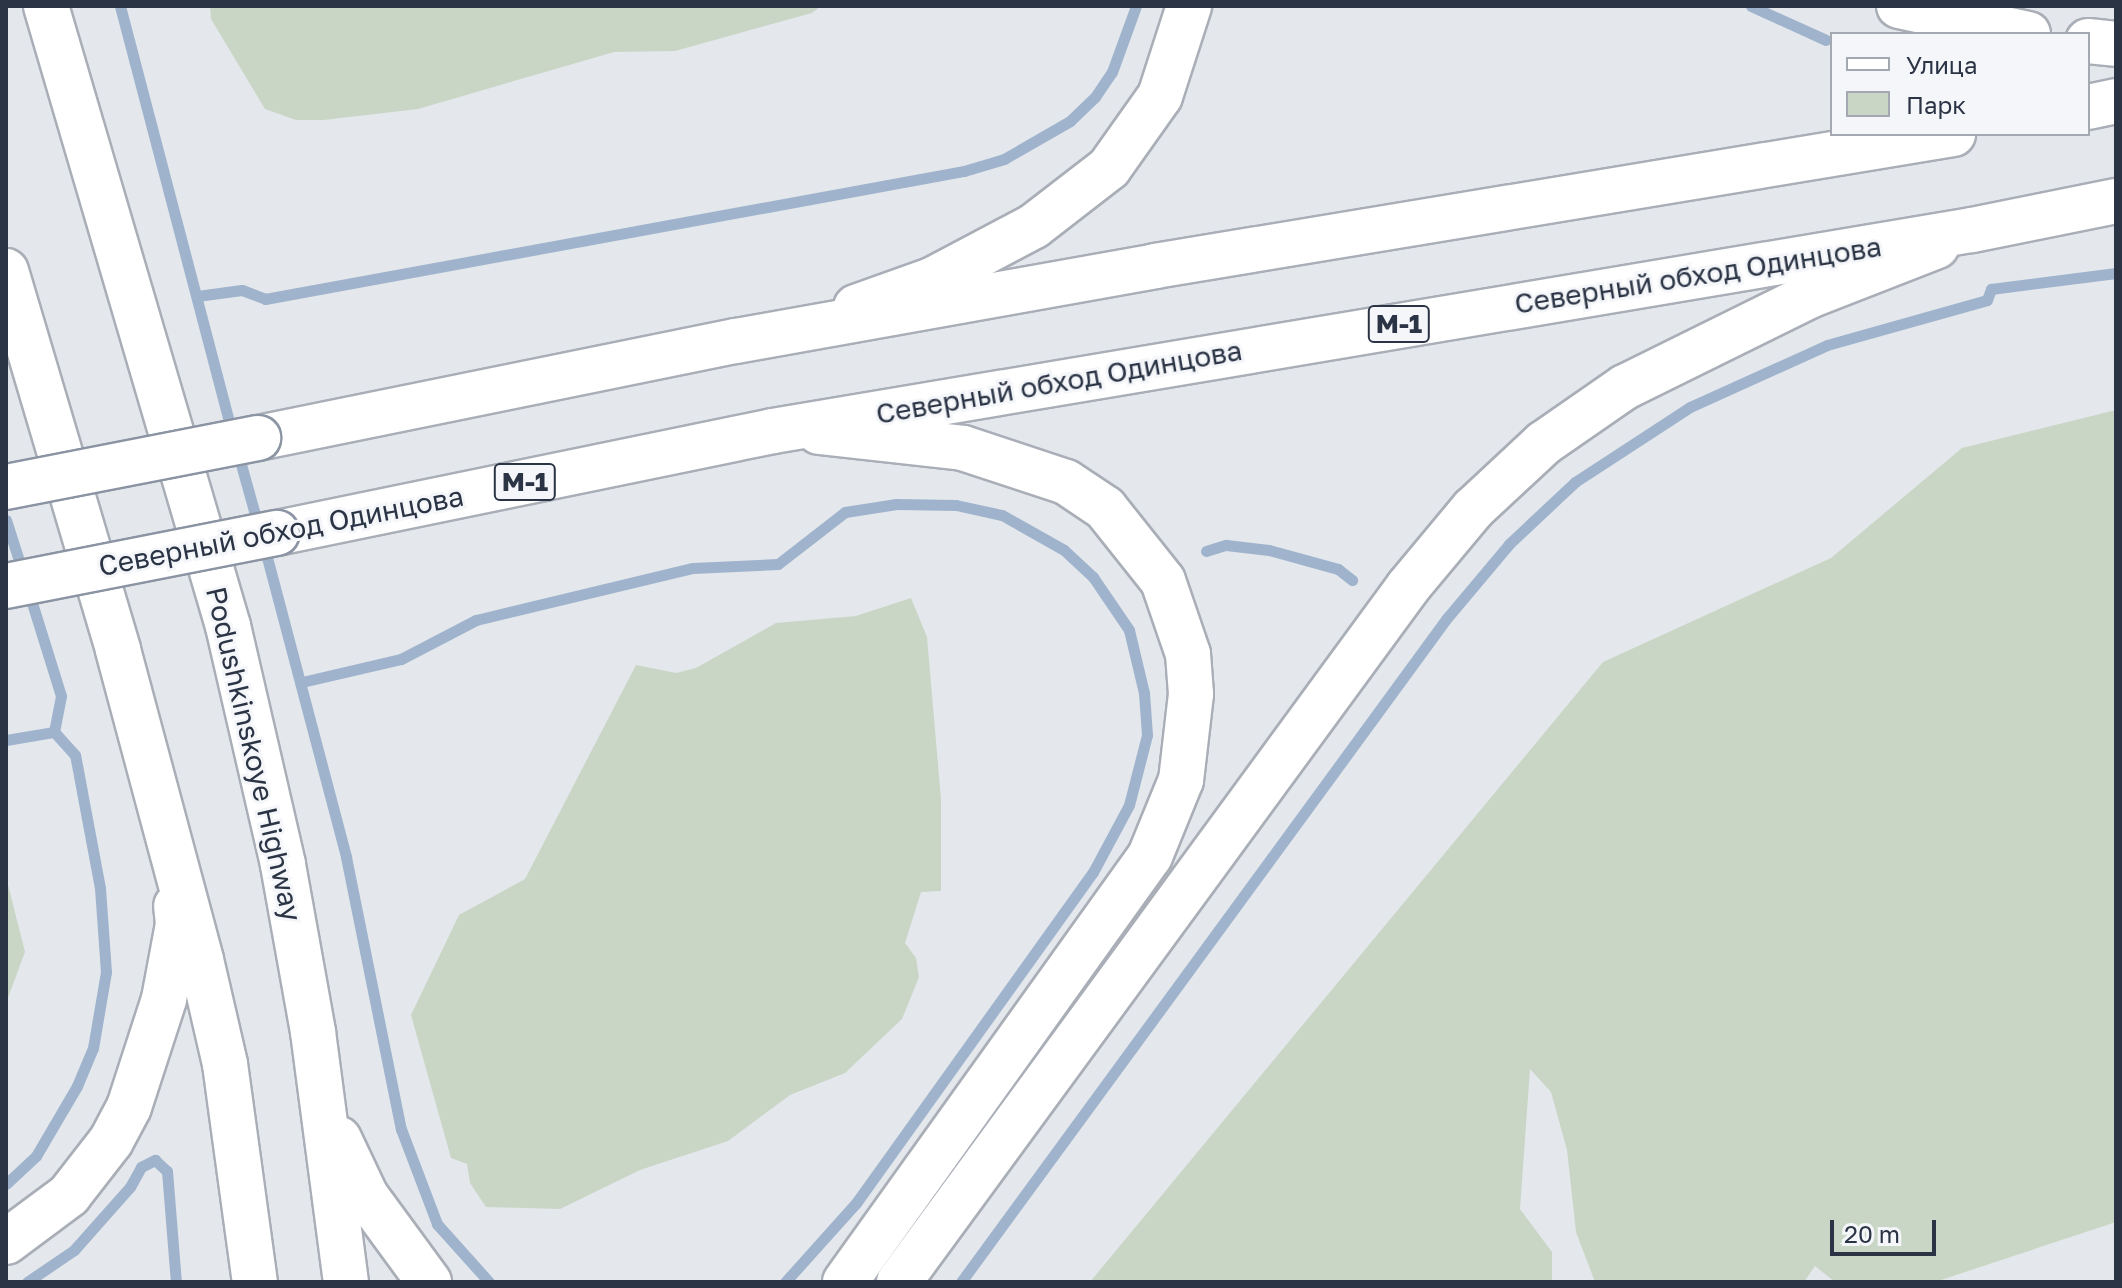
<!DOCTYPE html>
<meta charset="utf-8">
<style>
body{margin:0}
#map{position:relative;width:2122px;height:1288px;overflow:hidden;background:#e4e7ec;font-family:"Golos Text",sans-serif}
div>[style]{position:absolute}
[style*='--x']{left:calc(var(--x)*1px);top:calc(var(--y)*1px);width:calc(var(--w)*1px);rotate:calc(var(--a)*1deg)}
.green>*{inset:0;background:#c9d6c5}
.stream>*{height:11px;margin:-5.5px;padding:0 5.5px;transform-origin:5.5px;border-radius:5.5px;background:#9fb4cc}
.roads{filter:drop-shadow(2px 0 #a9aeb7) drop-shadow(-2px 0 #a9aeb7) drop-shadow(0 2px #a9aeb7) drop-shadow(0 -2px #a9aeb7)}
.secondary>*{height:44px;margin:-22px;padding:0 22px;transform-origin:22px;border-radius:22px;background:#fff}
.highway>*{height:44px;margin:-22px;padding:0 22px;transform-origin:22px;border-radius:22px;background:#fff}
.bridges{filter:drop-shadow(2px 0 #8b94a3) drop-shadow(-2px 0 #8b94a3) drop-shadow(0 2px #8b94a3) drop-shadow(0 -2px #8b94a3)}
.highway-bridge>*{height:44px;margin:-22px;padding:0 22px;transform-origin:22px;border-radius:22px;background:#fff}
span{translate:-50% -50%;white-space:nowrap;text-align:center;line-height:1.15;-webkit-text-stroke:6px #f4f6f9;paint-order:stroke}
.shield-label span{padding:2px 6px;background:#f4f6f9;border:2px solid;border-radius:6px;-webkit-text-stroke-width:0}
.shield-label{font-size:26px;color:#2b3445;font-weight:700}
.street-label{font-size:28px;color:#2b3445}
.frame{position:absolute;inset:0;border:8px solid #2b3445;pointer-events:none}
.legend{position:absolute;left:1830px;top:32px;width:260px;height:104px;box-sizing:border-box;background:#f4f6f9;border:2px solid #a4a8b1;margin:0;padding:10px 14px;list-style:none;font-size:24px;color:#2b3445}
.legend li{display:flex;align-items:center;gap:16px;height:40px}
.legend b{width:40px;border:2px solid #a4a8b1}
.scale{position:absolute;left:1830px;top:1220px;width:106px;height:36px;box-sizing:border-box;border:4px solid #2b3445;border-top:0;padding-left:10px;font-size:24px;line-height:28px;white-space:nowrap;color:#2b3445;-webkit-text-stroke:6px #f4f6f9;paint-order:stroke}
</style>
<div id="map">
<div class="green">
<i style="clip-path:polygon(210px 6px,821px 6px,812px 13px,675px 51px,614px 52px,418px 109px,324px 120px,296px 120px,265px 109px,211px 19px)"></i>
<i style="clip-path:polygon(2116px 410px,2116px 1222px,1935px 1282px,1835px 1282px,1815px 1266px,1804px 1282px,1595px 1282px,1576px 1232px,1567px 1150px,1551px 1092px,1530px 1069px,1520px 1209px,1552px 1252px,1552px 1282px,1090px 1282px,1603px 662px,1831px 558px,1962px 448px)"></i>
<i style="clip-path:polygon(911px 598px,927px 637px,941px 799px,941px 891px,921px 892px,905px 943px,916px 958px,919px 977px,902px 1019px,845px 1073px,790px 1095px,728px 1141px,640px 1170px,560px 1209px,486px 1207px,470px 1183px,467px 1164px,451px 1158px,411px 1015px,459px 915px,525px 879px,636px 665px,676px 673px,696px 668px,776px 623px,856px 616px)"></i>
<i style="clip-path:polygon(6px 877px,25px 952px,6px 1003px)"></i>
</div>
<div class="stream">
<i style="--x:120;--y:6;--w:441;--a:75.3"></i>
<i style="--x:1751;--y:6;--w:82;--a:24.4"></i>
<i style="--x:197;--y:296;--w:45;--a:-7.6"></i>
<i style="--x:242;--y:290;--w:25;--a:21"></i>
<i style="--x:265;--y:299;--w:711;--a:-10.38"></i>
<i style="--x:964;--y:171;--w:42;--a:-16.7"></i>
<i style="--x:1004;--y:159;--w:76;--a:-29.9"></i>
<i style="--x:1070;--y:121;--w:35;--a:-44"></i>
<i style="--x:1095;--y:97;--w:30;--a:-56"></i>
<i style="--x:1112;--y:72;--w:70;--a:-70"></i>
<i style="--x:237;--y:450;--w:82;--a:74.4"></i>
<i style="--x:6;--y:520;--w:56;--a:72.2"></i>
<i style="--x:264;--y:546;--w:322;--a:75.2"></i>
<i style="--x:346;--y:857;--w:278;--a:78.6"></i>
<i style="--x:401;--y:1129;--w:102;--a:69.2"></i>
<i style="--x:437;--y:1224;--w:78;--a:48.1"></i>
<i style="--x:1206;--y:551;--w:21;--a:-17"></i>
<i style="--x:1226;--y:545;--w:43;--a:6.6"></i>
<i style="--x:1269;--y:550;--w:72;--a:15.4"></i>
<i style="--x:1338;--y:569;--w:18;--a:38"></i>
<i style="--x:28;--y:590;--w:111;--a:72.7"></i>
<i style="--x:61;--y:696;--w:37;--a:101"></i>
<i style="--x:302;--y:682;--w:102;--a:-13.1"></i>
<i style="--x:401;--y:659;--w:85;--a:-27.5"></i>
<i style="--x:476;--y:620;--w:223;--a:-13.5"></i>
<i style="--x:693;--y:568;--w:85;--a:-2.7"></i>
<i style="--x:778;--y:564;--w:85;--a:-37.8"></i>
<i style="--x:845;--y:512;--w:52;--a:-8.9"></i>
<i style="--x:896;--y:504;--w:60;--a:1"></i>
<i style="--x:956;--y:505;--w:47;--a:12.3"></i>
<i style="--x:1002;--y:515;--w:71;--a:29.4"></i>
<i style="--x:1064;--y:550;--w:40;--a:43"></i>
<i style="--x:1093;--y:577;--w:64;--a:55.8"></i>
<i style="--x:1129;--y:630;--w:65;--a:76.6"></i>
<i style="--x:1144;--y:693;--w:42;--a:85.9"></i>
<i style="--x:1147;--y:735;--w:72;--a:104.4"></i>
<i style="--x:1129;--y:805;--w:76;--a:118.2"></i>
<i style="--x:1093;--y:872;--w:407;--a:125.6"></i>
<i style="--x:856;--y:1203;--w:106;--a:131.9"></i>
<i style="--x:6;--y:740;--w:49;--a:-9.5"></i>
<i style="--x:6;--y:1184;--w:41;--a:-43"></i>
<i style="--x:36;--y:1156;--w:81;--a:-59.6"></i>
<i style="--x:77;--y:1086;--w:41;--a:-67.2"></i>
<i style="--x:93;--y:1048;--w:77;--a:-80.3"></i>
<i style="--x:106;--y:972;--w:84;--a:-94.1"></i>
<i style="--x:100;--y:888;--w:135;--a:-100.6"></i>
<i style="--x:75;--y:755;--w:31;--a:-132"></i>
<i style="--x:27;--y:1282;--w:57;--a:-34.2"></i>
<i style="--x:74;--y:1250;--w:84;--a:-48.4"></i>
<i style="--x:130;--y:1187;--w:23;--a:-61"></i>
<i style="--x:141;--y:1167;--w:16;--a:-27"></i>
<i style="--x:155;--y:1160;--w:16;--a:43"></i>
<i style="--x:167;--y:1171;--w:111;--a:85.4"></i>
<i style="--x:961;--y:1282;--w:823;--a:-53.8"></i>
<i style="--x:1447;--y:618;--w:97;--a:-50"></i>
<i style="--x:1509;--y:544;--w:91;--a:-43.2"></i>
<i style="--x:1575;--y:482;--w:137;--a:-33.1"></i>
<i style="--x:1690;--y:407;--w:150;--a:-24.3"></i>
<i style="--x:1827;--y:345;--w:166;--a:-15.7"></i>
<i style="--x:1987;--y:300;--w:12;--a:-70"></i>
<i style="--x:1991;--y:289;--w:126;--a:-7.3"></i>
</div>
<div class="roads">
<div class="secondary">
<i style="--x:46;--y:6;--w:646;--a:73.64"></i>
<i style="--x:228;--y:626;--w:245;--a:77"></i>
<i style="--x:283;--y:865;--w:170;--a:79.8"></i>
<i style="--x:313;--y:1032;--w:252;--a:82.5"></i>
<i style="--x:1899;--y:6;--w:132;--a:12.2"></i>
<i style="--x:2088;--y:41;--w:28;--a:6"></i>
<i style="--x:6;--y:271;--w:395;--a:73.5"></i>
<i style="--x:118;--y:650;--w:321;--a:75"></i>
<i style="--x:201;--y:960;--w:107;--a:77"></i>
<i style="--x:225;--y:1064;--w:220;--a:82.2"></i>
<i style="--x:856;--y:307;--w:81;--a:-19.6"></i>
<i style="--x:932;--y:280;--w:115;--a:-27.9"></i>
<i style="--x:1034;--y:226;--w:95;--a:-37.7"></i>
<i style="--x:1109;--y:168;--w:88;--a:-54.7"></i>
<i style="--x:1160;--y:96;--w:95;--a:-72.1"></i>
<i style="--x:819;--y:432;--w:145;--a:6.3"></i>
<i style="--x:963;--y:448;--w:108;--a:18.3"></i>
<i style="--x:1066;--y:482;--w:47;--a:33.7"></i>
<i style="--x:1105;--y:508;--w:93;--a:51.5"></i>
<i style="--x:1163;--y:581;--w:77;--a:71.1"></i>
<i style="--x:1188;--y:654;--w:40;--a:85.7"></i>
<i style="--x:1191;--y:694;--w:87;--a:96.6"></i>
<i style="--x:1181;--y:780;--w:82;--a:112.2"></i>
<i style="--x:1150;--y:856;--w:524;--a:125.6"></i>
<i style="--x:339;--y:1139;--w:63;--a:64.7"></i>
<i style="--x:366;--y:1196;--w:107;--a:53.8"></i>
<i style="--x:6;--y:1242;--w:79;--a:-36.7"></i>
<i style="--x:69;--y:1195;--w:68;--a:-52.1"></i>
<i style="--x:111;--y:1141;--w:38;--a:-62"></i>
<i style="--x:129;--y:1107;--w:114;--a:-72"></i>
<i style="--x:164;--y:999;--w:76;--a:-79.4"></i>
<i style="--x:178;--y:924;--w:18;--a:-96"></i>
<i style="--x:899;--y:1282;--w:861;--a:-53.78"></i>
<i style="--x:1408;--y:587;--w:102;--a:-50.2"></i>
<i style="--x:1473;--y:509;--w:97;--a:-42.9"></i>
<i style="--x:1544;--y:443;--w:98;--a:-34.7"></i>
<i style="--x:1625;--y:387;--w:205;--a:-26.3"></i>
<i style="--x:1809;--y:296;--w:137;--a:-21.3"></i>
</div>
<div class="highway">
<i style="--x:2088;--y:107;--w:29;--a:-12"></i>
<i style="--x:258;--y:438;--w:488;--a:-11.5"></i>
<i style="--x:736;--y:341;--w:426;--a:-10.1"></i>
<i style="--x:1155;--y:266;--w:809;--a:-9.39"></i>
<i style="--x:277;--y:533;--w:506;--a:-11.62"></i>
<i style="--x:773;--y:431;--w:1216;--a:-9.52"></i>
<i style="--x:1972;--y:230;--w:147;--a:-11.4"></i>
</div>
</div>
<div class="bridges">
<div class="highway-bridge">
<i style="--x:6;--y:487;--w:257;--a:-11"></i>
<i style="--x:6;--y:586;--w:276;--a:-11.1"></i>
</div>
</div>
<div class="shield-label">
<span style="left:1399px;top:324px">М-1</span>
<span style="left:525px;top:482px">М-1</span>
</div>
<div class="street-label">
<span style="left:1698px;top:275px;rotate:-9deg">Северный обход Одинцова</span>
<span style="left:1059px;top:382px;rotate:-10deg">Северный обход Одинцова</span>
<span style="left:281px;top:531px;rotate:-11deg">Северный обход Одинцова</span>
<span style="left:254px;top:754px;rotate:77deg">Podushkinskoye Highway</span>
</div>
<div class="frame"></div>
<ul class="legend">
<li><b style="height:10px;background:#fff"></b>Улица</li>
<li><b style="height:22px;background:#c9d6c5"></b>Парк</li>
</ul>
<div class="scale">20 m</div>
</div>
